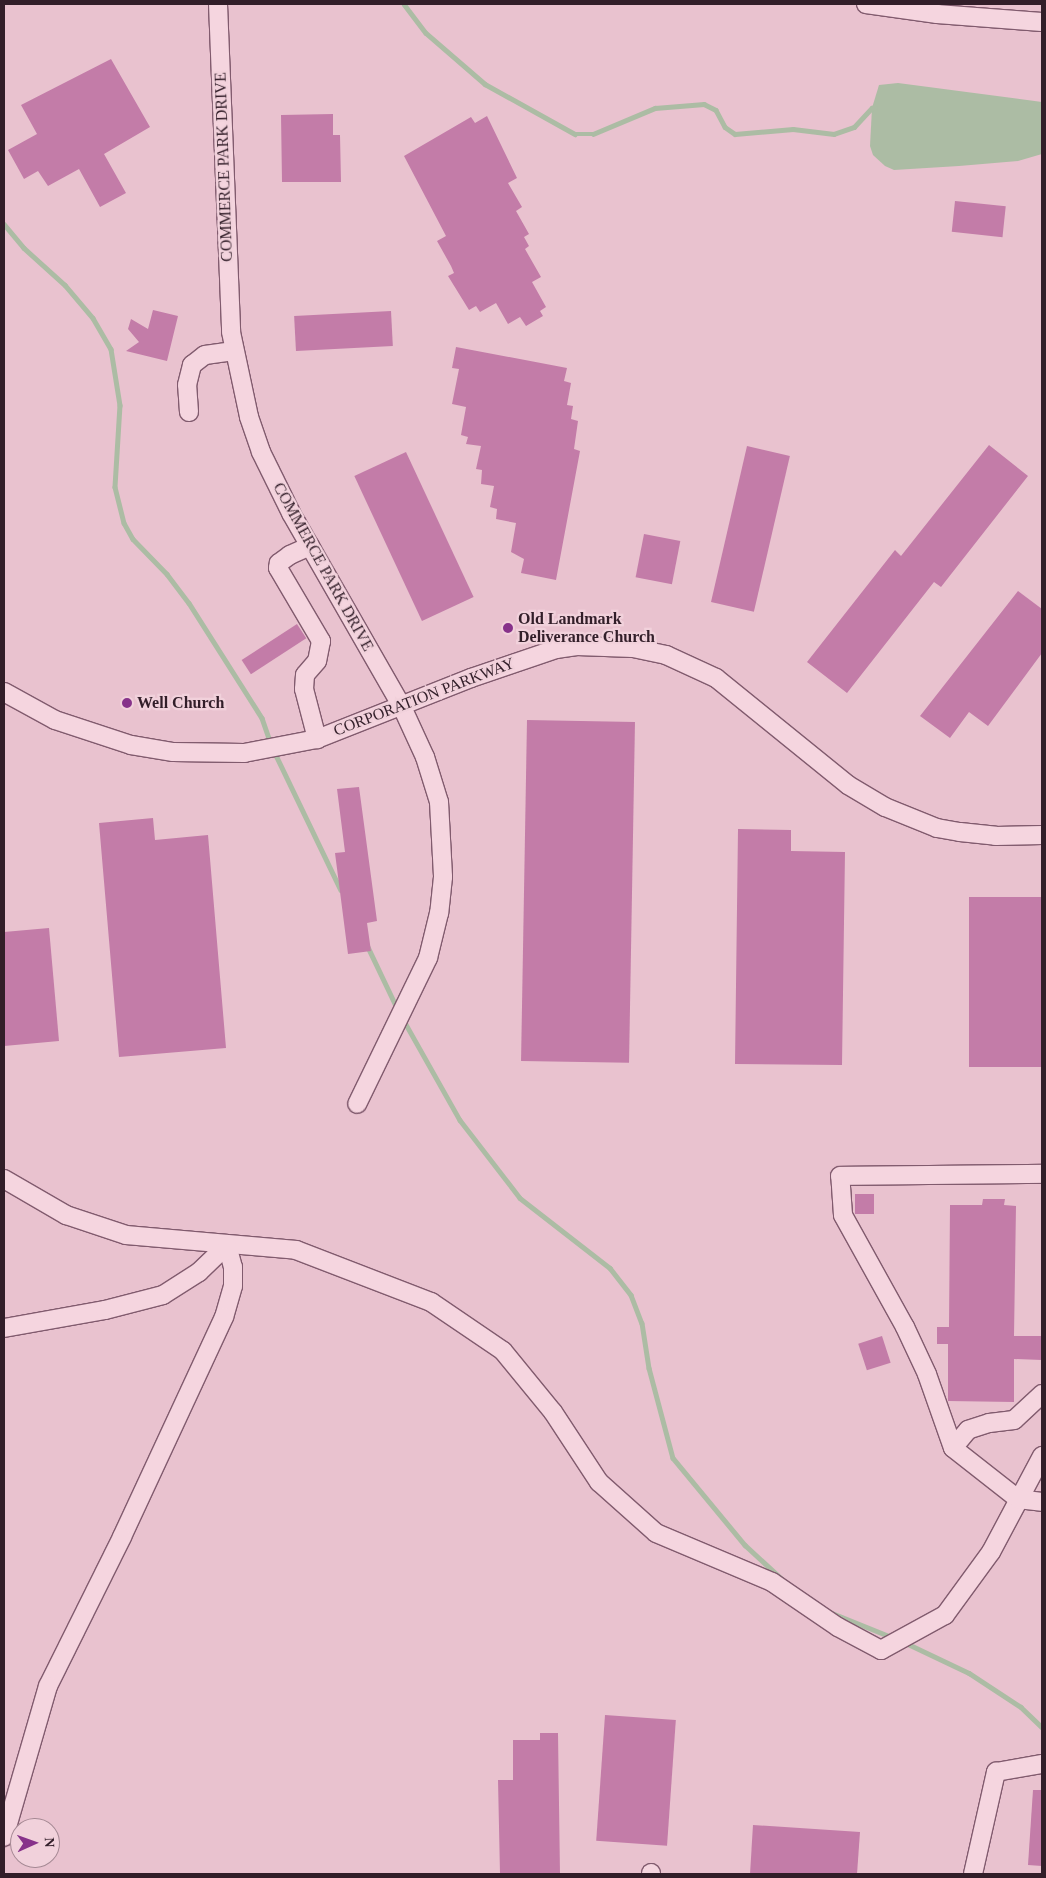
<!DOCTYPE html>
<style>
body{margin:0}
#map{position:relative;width:1046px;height:1878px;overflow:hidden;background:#e9c2cf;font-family:"Times New Roman",serif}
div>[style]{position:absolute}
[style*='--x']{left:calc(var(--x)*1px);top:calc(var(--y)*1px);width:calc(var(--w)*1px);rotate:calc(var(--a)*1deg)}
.water>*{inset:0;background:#acbca4}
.stream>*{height:4.5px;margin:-2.25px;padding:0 2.25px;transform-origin:2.25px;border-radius:2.25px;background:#acbca4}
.building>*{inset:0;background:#c37ca8;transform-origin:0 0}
.roads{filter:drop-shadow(1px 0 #815b6e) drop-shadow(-1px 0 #815b6e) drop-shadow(0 1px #815b6e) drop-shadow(0 -1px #815b6e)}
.minor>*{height:18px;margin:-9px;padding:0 9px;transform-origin:9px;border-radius:9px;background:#f5d5df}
.dots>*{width:14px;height:14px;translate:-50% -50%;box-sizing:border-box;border:2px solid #f1d1db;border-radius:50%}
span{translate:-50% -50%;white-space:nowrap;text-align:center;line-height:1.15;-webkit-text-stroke:4.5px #f1d1db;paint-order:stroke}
.street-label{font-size:16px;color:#321e29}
.poi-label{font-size:16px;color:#321e29;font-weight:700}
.left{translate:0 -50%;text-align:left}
.frame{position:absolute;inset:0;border:5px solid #321e29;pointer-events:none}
.north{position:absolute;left:10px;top:1818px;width:50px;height:50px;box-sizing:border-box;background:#f1d1db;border:1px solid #a58994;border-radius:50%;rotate:88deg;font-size:14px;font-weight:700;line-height:20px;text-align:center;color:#321e29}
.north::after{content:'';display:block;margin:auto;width:18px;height:22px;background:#87328a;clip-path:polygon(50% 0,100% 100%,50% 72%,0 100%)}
</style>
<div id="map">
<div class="water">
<i style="clip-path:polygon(898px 83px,1042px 102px,1042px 154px,1018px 161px,959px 166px,894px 170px,885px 166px,873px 155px,870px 146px,872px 108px,879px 85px)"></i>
</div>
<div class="stream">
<i style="--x:404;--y:4;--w:36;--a:53"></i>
<i style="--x:426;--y:33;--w:78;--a:40.8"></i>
<i style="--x:485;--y:84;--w:103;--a:29.1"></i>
<i style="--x:575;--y:134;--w:18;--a:0"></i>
<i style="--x:593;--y:134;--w:67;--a:-22.8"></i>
<i style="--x:655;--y:108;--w:49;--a:-4.7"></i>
<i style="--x:704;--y:104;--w:13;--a:27"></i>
<i style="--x:716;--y:110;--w:19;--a:62"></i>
<i style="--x:725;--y:127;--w:12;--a:35"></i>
<i style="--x:735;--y:134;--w:58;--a:-4.9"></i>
<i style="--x:793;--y:129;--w:41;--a:7"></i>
<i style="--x:834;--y:134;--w:21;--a:-19"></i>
<i style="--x:854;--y:127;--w:26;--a:-47"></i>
<i style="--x:872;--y:108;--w:4;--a:0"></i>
<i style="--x:4;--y:224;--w:31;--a:50"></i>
<i style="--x:24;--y:248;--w:55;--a:42.1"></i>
<i style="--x:65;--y:285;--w:43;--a:49.7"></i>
<i style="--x:93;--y:318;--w:36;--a:60"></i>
<i style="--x:111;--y:349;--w:57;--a:80.9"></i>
<i style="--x:120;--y:405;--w:82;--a:93.5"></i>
<i style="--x:115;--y:487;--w:37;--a:76"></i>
<i style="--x:124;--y:523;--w:18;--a:61"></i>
<i style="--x:133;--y:539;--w:49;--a:45.8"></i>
<i style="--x:167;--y:574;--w:36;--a:53"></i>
<i style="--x:189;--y:603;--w:136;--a:57.6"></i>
<i style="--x:262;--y:718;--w:28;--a:71"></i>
<i style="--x:274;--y:751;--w:154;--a:64.3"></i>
<i style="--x:368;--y:947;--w:70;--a:64.5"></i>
<i style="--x:403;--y:1019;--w:116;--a:60.6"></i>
<i style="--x:460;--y:1120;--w:98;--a:52.4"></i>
<i style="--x:520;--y:1198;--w:114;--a:37.9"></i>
<i style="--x:610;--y:1268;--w:34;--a:52"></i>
<i style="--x:631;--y:1295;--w:30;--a:69"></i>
<i style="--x:642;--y:1323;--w:46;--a:81.2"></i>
<i style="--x:649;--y:1368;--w:93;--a:75.1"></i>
<i style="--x:673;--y:1458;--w:113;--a:50.4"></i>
<i style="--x:745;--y:1545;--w:50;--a:42.6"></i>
<i style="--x:832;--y:1613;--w:67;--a:22"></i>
<i style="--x:906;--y:1643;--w:70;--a:25.5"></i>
<i style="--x:969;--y:1673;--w:62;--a:33.2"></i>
<i style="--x:1021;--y:1707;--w:29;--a:44"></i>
</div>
<div class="building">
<i style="clip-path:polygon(111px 59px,150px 127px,104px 154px,126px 193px,100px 207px,79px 169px,48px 186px,38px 171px,24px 179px,8px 150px,37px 134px,21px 105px)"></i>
<i style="clip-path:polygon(333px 114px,333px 135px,340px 135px,341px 182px,282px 182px,281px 115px)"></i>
<i style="clip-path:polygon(487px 116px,517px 178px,508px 183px,522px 207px,516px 211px,529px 234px,524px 237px,529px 246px,525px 249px,541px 277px,532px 282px,546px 307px,540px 311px,543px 316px,526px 326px,520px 317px,508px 324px,496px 303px,480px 312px,476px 306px,469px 310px,448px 276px,454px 273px,451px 266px,437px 241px,446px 236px,404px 156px,471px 117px,475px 123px)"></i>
<i style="left:955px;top:201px;width:51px;height:31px;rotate:6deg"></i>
<i style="clip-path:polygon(153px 310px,178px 316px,167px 361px,126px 351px,139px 342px,128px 329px,131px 319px,148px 329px)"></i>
<i style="left:391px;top:311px;width:35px;height:97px;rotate:87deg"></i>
<i style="clip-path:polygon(456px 347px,567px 368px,564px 381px,571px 383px,567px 405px,573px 406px,571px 419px,578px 421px,574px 449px,580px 451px,556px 580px,521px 573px,524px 559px,511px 552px,516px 523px,496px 519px,497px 509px,490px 507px,494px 486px,481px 484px,482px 470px,476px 469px,481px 446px,466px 444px,468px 437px,461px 435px,466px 407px,452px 404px,459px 369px,452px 368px)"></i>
<i style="clip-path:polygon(989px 445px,1028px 476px,941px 587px,934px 582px,847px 693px,807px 662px,895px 550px,901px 556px)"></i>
<i style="left:747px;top:446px;width:44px;height:160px;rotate:13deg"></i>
<i style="left:406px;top:452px;width:160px;height:57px;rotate:65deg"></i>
<i style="left:644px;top:534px;width:37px;height:44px;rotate:11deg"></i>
<i style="clip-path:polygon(1018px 591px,1042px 609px,1042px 653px,988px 726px,969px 712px,950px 738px,920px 716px)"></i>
<i style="left:297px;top:624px;width:17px;height:66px;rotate:57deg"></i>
<i style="left:527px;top:720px;width:108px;height:341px;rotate:1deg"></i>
<i style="clip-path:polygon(359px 787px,377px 921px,367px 923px,371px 951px,348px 954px,335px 853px,345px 852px,337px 789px)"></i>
<i style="clip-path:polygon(153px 818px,155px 840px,208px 835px,226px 1048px,119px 1057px,99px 823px)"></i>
<i style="clip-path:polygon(738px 829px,791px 830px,791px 851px,845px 852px,842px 1065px,735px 1064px)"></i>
<i style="left:969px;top:897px;width:73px;height:170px"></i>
<i style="clip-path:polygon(49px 928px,59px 1041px,4px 1046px,4px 932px)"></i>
<i style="left:855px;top:1194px;width:19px;height:20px"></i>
<i style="clip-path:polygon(983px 1199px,1005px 1199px,1004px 1205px,1016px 1206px,1014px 1336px,1042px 1336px,1042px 1360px,1014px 1359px,1014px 1402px,948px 1401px,948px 1344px,937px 1344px,937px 1327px,949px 1327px,950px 1205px,982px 1205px)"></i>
<i style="left:882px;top:1336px;width:28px;height:25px;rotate:72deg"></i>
<i style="left:605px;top:1715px;width:71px;height:126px;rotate:4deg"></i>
<i style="clip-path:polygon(540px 1733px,558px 1733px,560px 1874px,500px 1874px,498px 1780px,513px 1780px,513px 1740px,540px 1740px)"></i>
<i style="clip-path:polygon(1033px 1790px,1042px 1790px,1042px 1866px,1028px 1865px)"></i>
<i style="clip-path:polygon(753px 1825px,860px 1832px,857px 1874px,750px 1874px)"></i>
</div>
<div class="roads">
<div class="minor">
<i style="--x:218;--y:4;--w:328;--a:87.7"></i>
<i style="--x:231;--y:332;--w:87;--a:78"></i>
<i style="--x:249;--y:417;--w:37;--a:71"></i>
<i style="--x:261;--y:452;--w:68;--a:63.8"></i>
<i style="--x:291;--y:513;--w:224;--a:60.2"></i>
<i style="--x:402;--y:707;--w:55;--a:65.3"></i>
<i style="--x:425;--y:757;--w:47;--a:72.7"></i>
<i style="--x:439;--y:802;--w:75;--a:86.9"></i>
<i style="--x:443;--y:877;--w:36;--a:96"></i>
<i style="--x:439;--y:913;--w:46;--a:103.7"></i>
<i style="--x:428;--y:958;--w:162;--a:115.9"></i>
<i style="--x:866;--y:4;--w:72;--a:8"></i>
<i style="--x:937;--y:14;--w:105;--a:4.4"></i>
<i style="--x:189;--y:412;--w:27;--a:-94"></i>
<i style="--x:187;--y:385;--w:21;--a:-76"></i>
<i style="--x:192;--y:365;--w:16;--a:-38"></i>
<i style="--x:205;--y:355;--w:29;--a:-8"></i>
<i style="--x:310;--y:546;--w:22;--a:156"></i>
<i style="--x:290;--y:555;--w:14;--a:144"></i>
<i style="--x:279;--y:563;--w:5;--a:101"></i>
<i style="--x:278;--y:568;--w:85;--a:59.5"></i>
<i style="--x:321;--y:641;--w:20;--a:101"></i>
<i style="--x:317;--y:661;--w:18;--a:131"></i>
<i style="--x:305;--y:675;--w:14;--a:94"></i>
<i style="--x:304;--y:689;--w:52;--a:75.4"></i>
<i style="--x:4;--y:692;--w:58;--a:28.8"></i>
<i style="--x:55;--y:720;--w:80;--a:18.2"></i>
<i style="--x:131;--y:745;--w:43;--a:9.5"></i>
<i style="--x:173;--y:752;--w:71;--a:0.8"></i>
<i style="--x:244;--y:753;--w:74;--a:-10.9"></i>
<i style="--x:317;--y:739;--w:166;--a:-21.6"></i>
<i style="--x:471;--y:678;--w:90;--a:-18.8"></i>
<i style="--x:556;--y:649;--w:21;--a:-8"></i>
<i style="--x:577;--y:646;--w:56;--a:2"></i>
<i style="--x:633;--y:648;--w:34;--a:12"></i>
<i style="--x:666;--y:655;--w:55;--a:24.7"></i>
<i style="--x:716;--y:678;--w:170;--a:39"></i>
<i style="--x:848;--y:785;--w:43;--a:30.7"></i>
<i style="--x:885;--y:807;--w:56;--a:22"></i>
<i style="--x:937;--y:828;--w:23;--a:10"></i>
<i style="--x:960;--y:832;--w:36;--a:6"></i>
<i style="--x:996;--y:836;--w:46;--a:-1.2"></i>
<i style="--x:4;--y:1179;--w:72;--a:30.1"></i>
<i style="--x:66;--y:1215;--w:63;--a:18.4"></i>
<i style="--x:126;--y:1235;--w:171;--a:5"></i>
<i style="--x:296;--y:1250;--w:145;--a:21.1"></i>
<i style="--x:431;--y:1302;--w:87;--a:34.2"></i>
<i style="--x:503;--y:1351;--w:79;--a:50.7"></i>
<i style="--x:553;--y:1412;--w:84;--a:56.7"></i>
<i style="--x:599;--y:1482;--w:76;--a:41.8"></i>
<i style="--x:656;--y:1533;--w:126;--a:22.9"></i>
<i style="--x:772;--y:1582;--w:80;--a:34.3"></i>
<i style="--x:838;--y:1627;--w:49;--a:28.1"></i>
<i style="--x:881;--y:1650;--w:73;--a:-28.7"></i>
<i style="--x:945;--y:1615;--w:78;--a:-53.9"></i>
<i style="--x:991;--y:1552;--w:109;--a:-62"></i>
<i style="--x:4;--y:1328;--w:103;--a:-10.1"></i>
<i style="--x:105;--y:1310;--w:60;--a:-14.5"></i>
<i style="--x:163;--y:1295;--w:43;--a:-32.6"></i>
<i style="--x:199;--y:1272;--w:39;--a:-44"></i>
<i style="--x:227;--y:1245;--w:23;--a:75"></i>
<i style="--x:233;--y:1267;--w:19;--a:90"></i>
<i style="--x:233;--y:1286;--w:32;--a:106"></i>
<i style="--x:224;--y:1317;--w:242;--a:114.9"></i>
<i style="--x:122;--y:1537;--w:166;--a:116.4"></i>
<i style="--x:48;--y:1686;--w:157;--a:106.2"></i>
<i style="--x:1042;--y:1394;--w:38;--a:137"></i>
<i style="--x:1014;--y:1420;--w:25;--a:173"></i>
<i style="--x:989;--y:1423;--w:22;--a:162"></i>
<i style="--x:968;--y:1430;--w:23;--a:130"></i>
<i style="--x:953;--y:1448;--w:83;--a:38.1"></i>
<i style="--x:1018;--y:1499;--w:24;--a:7"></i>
<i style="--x:953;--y:1448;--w:78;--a:-109.4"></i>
<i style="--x:927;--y:1374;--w:52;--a:-115.1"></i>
<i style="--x:905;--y:1327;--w:128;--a:-119"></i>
<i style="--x:843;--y:1215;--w:39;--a:-94"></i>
<i style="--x:840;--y:1176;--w:202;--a:-0.6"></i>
<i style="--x:651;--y:1873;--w:1;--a:90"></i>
<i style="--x:973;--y:1874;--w:105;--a:-77.3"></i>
<i style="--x:996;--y:1772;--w:47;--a:-9.9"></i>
</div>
</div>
<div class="dots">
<i style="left:508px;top:628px;background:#87328a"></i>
<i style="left:127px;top:703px;background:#87328a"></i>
</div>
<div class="street-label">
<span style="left:224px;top:167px;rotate:-92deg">COMMERCE PARK DRIVE</span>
<span style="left:323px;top:567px;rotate:61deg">COMMERCE PARK DRIVE</span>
<span style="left:424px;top:697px;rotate:-21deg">CORPORATION PARKWAY</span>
</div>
<div class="poi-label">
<span class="left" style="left:518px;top:628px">Old Landmark<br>Deliverance Church</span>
<span class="left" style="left:137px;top:703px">Well Church</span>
</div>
<div class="frame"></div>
<div class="north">N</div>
</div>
